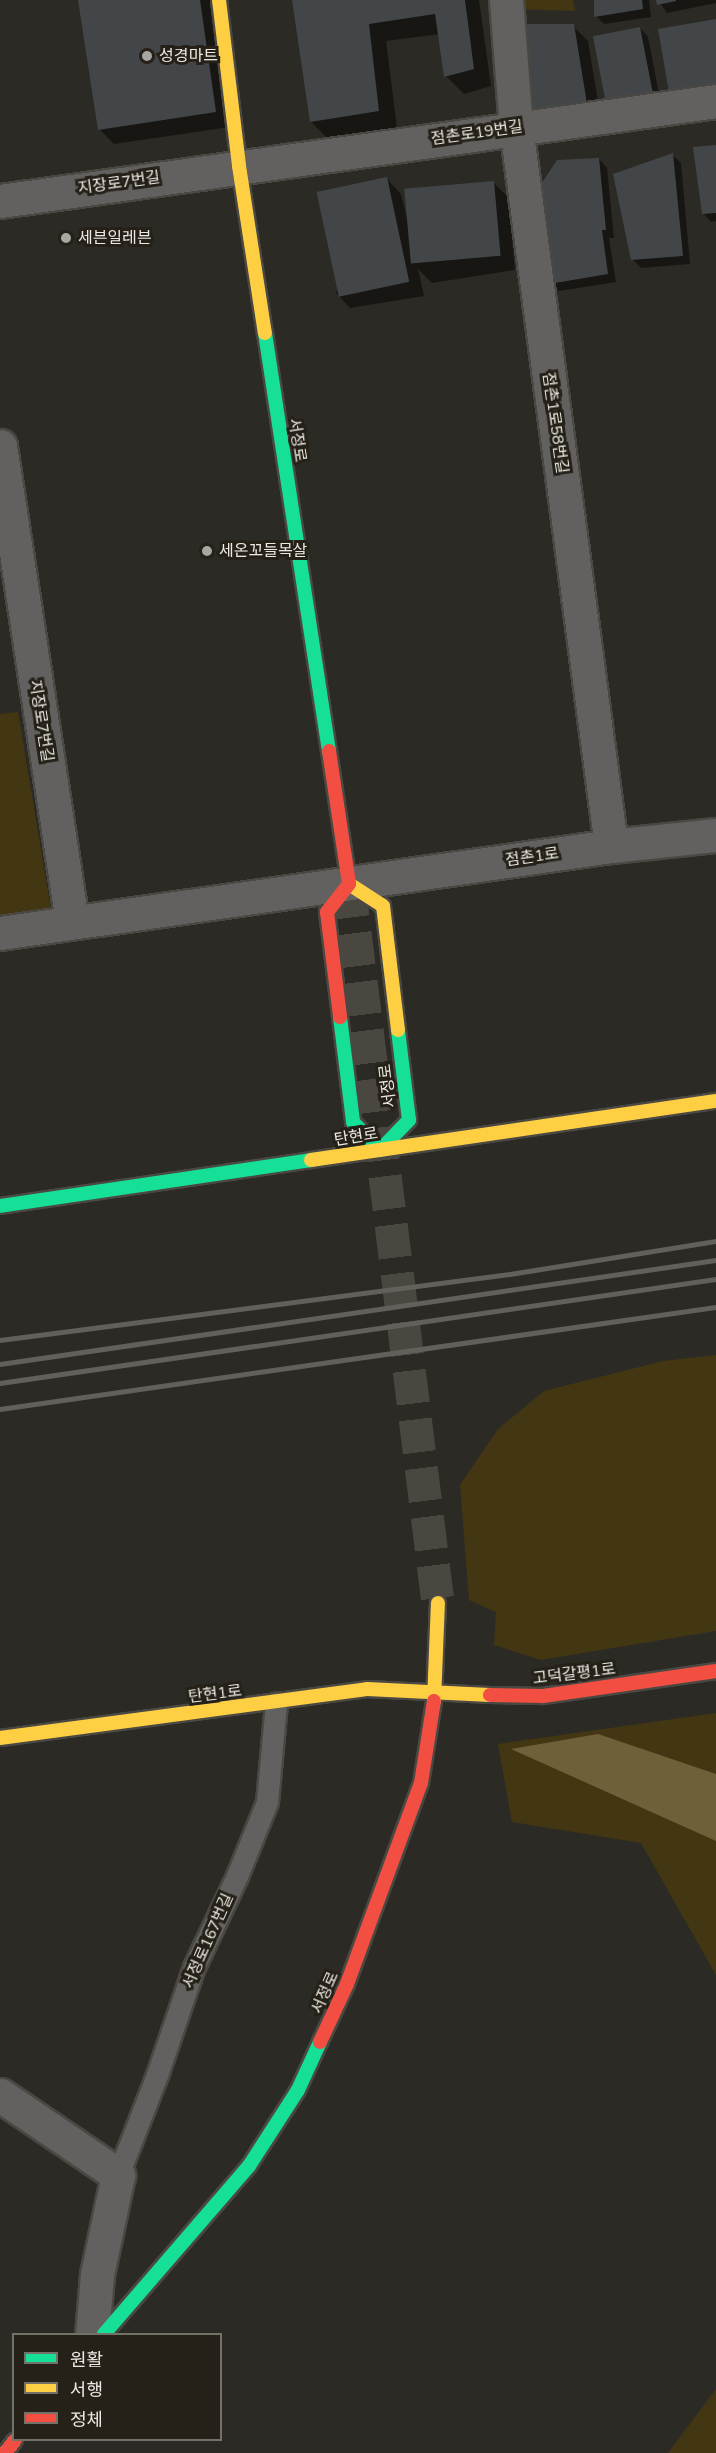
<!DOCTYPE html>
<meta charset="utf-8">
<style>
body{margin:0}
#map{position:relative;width:716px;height:2453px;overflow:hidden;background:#2c2a24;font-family:"Nunito Sans","Noto Sans KR",sans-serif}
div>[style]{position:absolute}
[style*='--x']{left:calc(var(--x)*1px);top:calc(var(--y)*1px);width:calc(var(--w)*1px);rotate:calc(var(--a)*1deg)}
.green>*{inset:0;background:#433713}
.water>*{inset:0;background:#6e6039}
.shadow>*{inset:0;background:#0007}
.building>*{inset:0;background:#434649;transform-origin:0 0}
.secondary-tunnel>*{height:33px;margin-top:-16.5px;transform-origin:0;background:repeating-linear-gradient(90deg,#494740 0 33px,transparent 0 49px)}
.roads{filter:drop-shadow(2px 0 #4a4843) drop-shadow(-2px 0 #4a4843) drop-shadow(0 2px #4a4843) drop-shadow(0 -2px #4a4843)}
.lane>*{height:21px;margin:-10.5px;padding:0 10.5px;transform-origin:10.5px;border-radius:10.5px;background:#62615f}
.street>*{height:33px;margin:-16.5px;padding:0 16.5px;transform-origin:16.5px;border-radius:16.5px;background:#62615f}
.fast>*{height:14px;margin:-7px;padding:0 7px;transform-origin:7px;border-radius:7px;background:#16e098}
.slow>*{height:14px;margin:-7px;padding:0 7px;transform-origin:7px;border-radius:7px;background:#ffcf43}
.jam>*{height:14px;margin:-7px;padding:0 7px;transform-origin:7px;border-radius:7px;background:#f24e42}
.rail>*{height:4.5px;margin:-2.25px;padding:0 2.25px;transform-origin:2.25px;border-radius:2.25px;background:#61605b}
.dots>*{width:16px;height:16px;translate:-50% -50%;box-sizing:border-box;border:3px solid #252118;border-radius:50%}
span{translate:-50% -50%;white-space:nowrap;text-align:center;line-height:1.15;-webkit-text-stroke:6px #252118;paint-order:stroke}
.poi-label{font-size:16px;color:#ebe9e2}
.left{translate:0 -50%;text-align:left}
.street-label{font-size:16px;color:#ebe9e2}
.legend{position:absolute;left:12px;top:2333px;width:210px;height:108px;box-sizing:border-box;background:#252118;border:2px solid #747169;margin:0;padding:8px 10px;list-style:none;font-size:18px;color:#ebe9e2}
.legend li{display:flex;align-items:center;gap:12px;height:30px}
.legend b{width:30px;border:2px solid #747169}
</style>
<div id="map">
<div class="green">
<i style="clip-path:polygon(513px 0,573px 0,575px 11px,513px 9px)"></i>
<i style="clip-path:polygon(18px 712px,51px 910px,0 917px,0 714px)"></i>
<i style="clip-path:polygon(716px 1355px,716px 1631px,541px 1660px,494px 1645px,496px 1612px,469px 1600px,460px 1485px,498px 1429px,544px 1391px,663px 1361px)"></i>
<i style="clip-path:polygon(716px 1713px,716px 1975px,641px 1843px,512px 1822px,498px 1744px)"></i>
<i style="clip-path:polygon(716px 2389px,716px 2453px,668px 2453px)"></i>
</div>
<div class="water">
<i style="clip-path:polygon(598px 1734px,716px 1774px,716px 1841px,511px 1749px)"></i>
</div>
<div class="shadow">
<i style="clip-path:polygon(80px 0,212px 0,230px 127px,114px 144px,99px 129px)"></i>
<i style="clip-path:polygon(293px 0,479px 0,491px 86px,464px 94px,446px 76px,440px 34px,386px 41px,397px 128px,329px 140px,311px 122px)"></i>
<i style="clip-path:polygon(595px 0,649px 0,651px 17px,604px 24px,596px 16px)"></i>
<i style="clip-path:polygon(658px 0,716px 0,716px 3px,667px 13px)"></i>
<i style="clip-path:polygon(517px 25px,573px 26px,588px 41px,602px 125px)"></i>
<i style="clip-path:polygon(640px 28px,648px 37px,661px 104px,614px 110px)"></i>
<i style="clip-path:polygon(716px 146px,716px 221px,711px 222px,703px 213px)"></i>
<i style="clip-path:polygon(673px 155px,681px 163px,690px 264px,641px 268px,633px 260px)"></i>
<i style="clip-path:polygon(599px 159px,607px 168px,614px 238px,609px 238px,616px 282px,559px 291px,550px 283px)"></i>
<i style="clip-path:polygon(387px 179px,401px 194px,410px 231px,494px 183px,508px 197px,515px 270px,432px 283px,418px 269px,424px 296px,350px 308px,336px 293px)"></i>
</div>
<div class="building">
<i style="clip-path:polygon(78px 0,200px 0,216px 112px,98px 130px)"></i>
<i style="clip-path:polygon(292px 0,465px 0,474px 69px,444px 77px,435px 14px,369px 24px,379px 111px,310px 122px)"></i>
<i style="clip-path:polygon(594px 0,642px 0,643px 9px,594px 17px)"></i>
<i style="clip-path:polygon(656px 0,676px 0,676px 1px,657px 5px)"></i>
<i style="clip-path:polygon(716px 19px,716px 85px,669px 92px,658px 29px)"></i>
<i style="clip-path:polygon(516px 24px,574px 24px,588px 110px,539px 117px,522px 101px)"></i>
<i style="left:640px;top:27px;width:70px;height:48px;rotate:79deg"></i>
<i style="clip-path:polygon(716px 145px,716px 213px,702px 214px,693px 147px)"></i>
<i style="clip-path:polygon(673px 153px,683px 256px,631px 260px,613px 174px)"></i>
<i style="clip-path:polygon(599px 158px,606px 230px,602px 230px,608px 274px,549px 284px,536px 192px,557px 160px)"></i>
<i style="left:387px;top:177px;width:107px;height:72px;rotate:78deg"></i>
<i style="left:494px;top:181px;width:75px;height:90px;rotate:85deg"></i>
</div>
<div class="secondary-tunnel">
<i style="--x:349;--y:884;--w:724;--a:82.94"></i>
</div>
<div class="roads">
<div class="lane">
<i style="--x:118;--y:2175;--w:107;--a:-68.7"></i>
<i style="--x:157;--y:2075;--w:114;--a:-71.1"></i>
<i style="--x:194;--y:1967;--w:101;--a:-64.7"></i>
<i style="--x:237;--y:1876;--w:80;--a:-67.9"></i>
<i style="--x:267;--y:1802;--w:99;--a:-84.8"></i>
</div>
<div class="street">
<i style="--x:506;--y:0;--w:127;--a:85.5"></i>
<i style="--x:516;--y:127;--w:725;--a:82.47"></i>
<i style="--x:0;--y:201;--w:723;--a:-7.95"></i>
<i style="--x:0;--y:446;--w:482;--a:81.4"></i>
<i style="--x:0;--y:933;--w:617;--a:-8.1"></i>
<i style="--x:611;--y:846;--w:106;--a:-6"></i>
<i style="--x:0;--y:2095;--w:143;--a:34.1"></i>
<i style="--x:118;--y:2175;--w:102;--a:101.9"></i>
<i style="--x:97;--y:2275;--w:59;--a:94.8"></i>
</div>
<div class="fast">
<i style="--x:265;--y:333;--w:423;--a:81.3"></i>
<i style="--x:340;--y:1017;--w:106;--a:82.9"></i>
<i style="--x:353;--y:1122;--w:39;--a:46"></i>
<i style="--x:380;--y:1150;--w:42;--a:-46"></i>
<i style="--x:409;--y:1120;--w:91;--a:-97"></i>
<i style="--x:0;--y:1206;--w:314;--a:-8.4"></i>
<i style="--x:104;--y:2334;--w:222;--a:-49.2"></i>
<i style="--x:249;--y:2166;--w:90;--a:-57.2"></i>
<i style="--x:298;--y:2090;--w:53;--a:-65.4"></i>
</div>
<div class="slow">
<i style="--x:219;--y:0;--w:167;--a:83.1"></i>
<i style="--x:239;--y:166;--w:169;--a:81.2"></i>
<i style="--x:349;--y:884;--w:40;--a:32.9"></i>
<i style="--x:383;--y:906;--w:125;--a:83.1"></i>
<i style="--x:311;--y:1160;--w:409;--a:-8.3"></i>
<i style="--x:434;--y:1701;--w:98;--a:-87.7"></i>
<i style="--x:0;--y:1738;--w:370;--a:-7.6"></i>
<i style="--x:367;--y:1689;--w:123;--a:2.8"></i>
</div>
<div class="jam">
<i style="--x:329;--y:751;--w:134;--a:81.4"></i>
<i style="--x:349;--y:884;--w:36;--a:128"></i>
<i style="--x:327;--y:912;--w:106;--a:82.9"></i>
<i style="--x:490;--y:1695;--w:53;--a:1.1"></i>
<i style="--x:543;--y:1696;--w:175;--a:-8.2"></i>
<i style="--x:320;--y:2042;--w:64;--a:-65"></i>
<i style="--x:347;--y:1984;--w:214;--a:-69.8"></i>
<i style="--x:421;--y:1783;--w:83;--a:-81"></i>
<i style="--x:5;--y:2453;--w:16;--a:-52"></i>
</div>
</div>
<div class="rail">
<i style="--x:0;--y:1340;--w:514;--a:-7.37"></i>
<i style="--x:510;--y:1274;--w:209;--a:-9.1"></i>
<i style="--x:0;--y:1364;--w:724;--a:-8.26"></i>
<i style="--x:0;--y:1383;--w:724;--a:-8.26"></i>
<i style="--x:0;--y:1409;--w:723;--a:-8.11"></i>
</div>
<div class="dots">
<i style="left:147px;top:56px;background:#a8a6a0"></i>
<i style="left:66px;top:238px;background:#a8a6a0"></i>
<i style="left:207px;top:551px;background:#a8a6a0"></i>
</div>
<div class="poi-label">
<span class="left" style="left:159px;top:56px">성경마트</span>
<span class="left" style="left:78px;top:238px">세븐일레븐</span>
<span class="left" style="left:219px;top:551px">세온꼬들목살</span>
</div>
<div class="street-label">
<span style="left:477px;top:133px;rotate:-8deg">점촌로19번길</span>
<span style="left:119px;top:183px;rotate:-8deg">지장로7번길</span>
<span style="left:555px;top:423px;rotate:82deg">점촌1로58번길</span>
<span style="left:297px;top:440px;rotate:81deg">서정로</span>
<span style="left:41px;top:721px;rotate:81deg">지장로7번길</span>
<span style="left:532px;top:857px;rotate:-8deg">점촌1로</span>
<span style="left:388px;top:1086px;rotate:-97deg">서정로</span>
<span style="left:356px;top:1137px;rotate:-9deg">탄현로</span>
<span style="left:574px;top:1674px;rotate:-7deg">고덕갈평1로</span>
<span style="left:215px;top:1694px;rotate:-7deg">탄현1로</span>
<span style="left:208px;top:1941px;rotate:-66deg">서정로167번길</span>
<span style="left:325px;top:1993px;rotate:-66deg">서정로</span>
</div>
<ul class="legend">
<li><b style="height:8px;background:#16e098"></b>원활</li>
<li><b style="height:8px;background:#ffcf43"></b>서행</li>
<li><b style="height:8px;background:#f24e42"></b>정체</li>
</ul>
</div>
